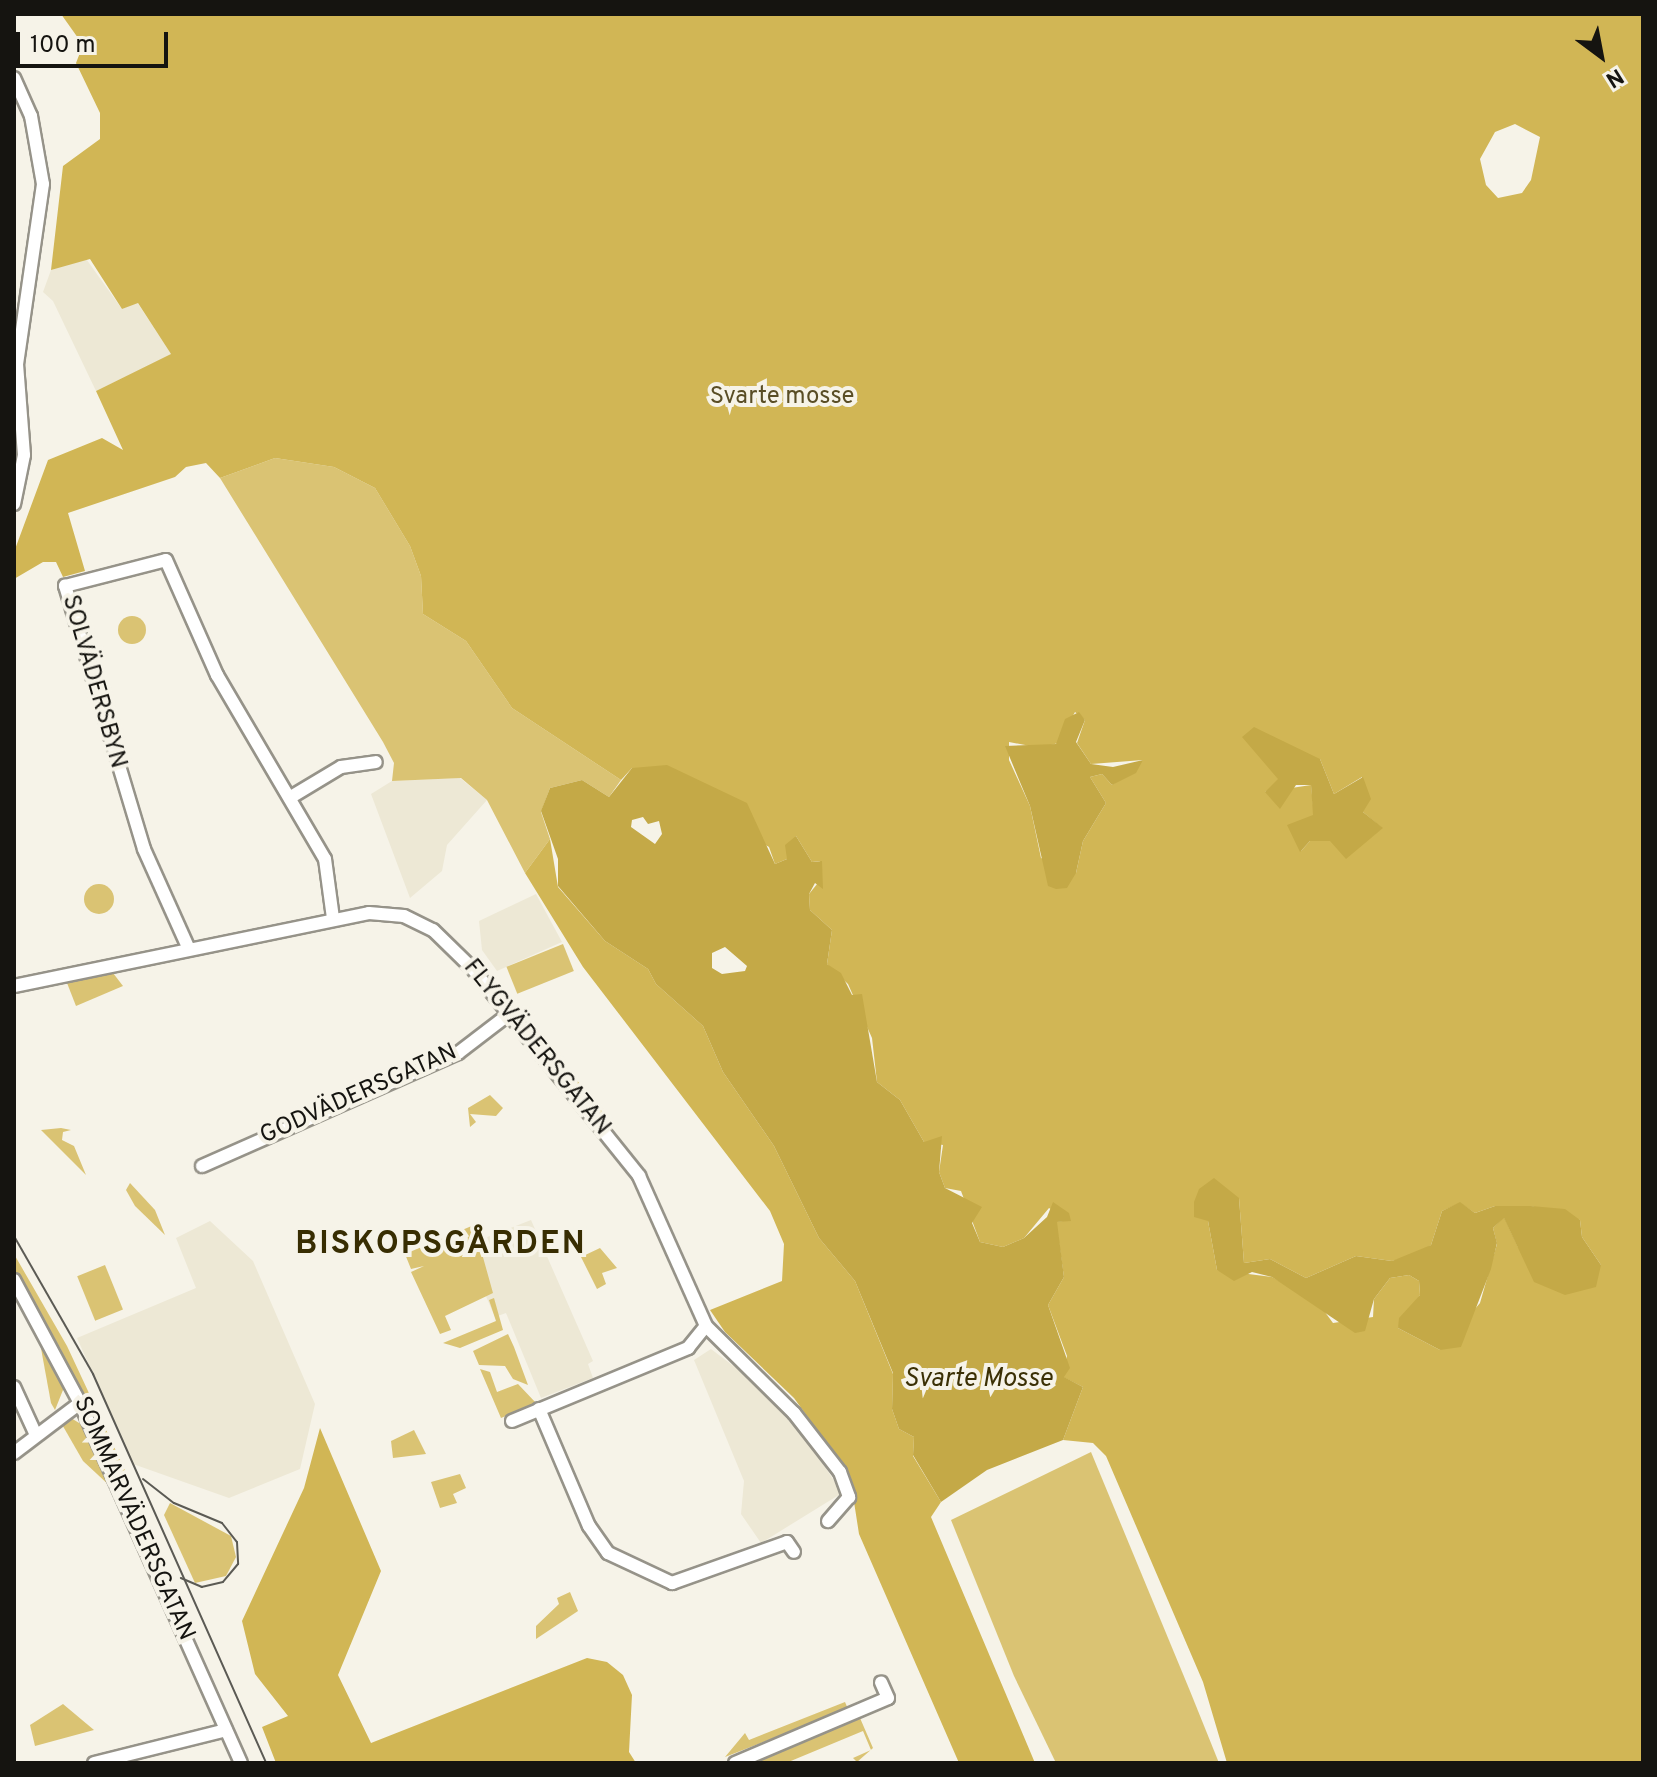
<!DOCTYPE html>
<meta charset="utf-8">
<style>
body{margin:0}
#map{position:relative;width:1657px;height:1777px;overflow:hidden;background:#f6f3e8;font-family:Overpass,sans-serif}
div>[style]{position:absolute}
[style*='--x']{left:calc(var(--x)*1px);top:calc(var(--y)*1px);width:calc(var(--w)*1px);rotate:calc(var(--a)*1deg)}
.built>*{inset:0;background:#ede8d5}
.green>*{inset:0;background:#dac373;transform-origin:0 0}
.round{border-radius:50%}
.forest>*{inset:0;background:#d1b655}
.water>*{inset:0;background:#c4a947}
.roads{filter:drop-shadow(2px 0 #969389) drop-shadow(-2px 0 #969389) drop-shadow(0 2px #969389) drop-shadow(0 -2px #969389)}
.minor>*{height:12px;margin:-6px;padding:0 6px;transform-origin:6px;border-radius:6px;background:#fff}
.tram>*{height:2px;margin:-1px;padding:0 1px;transform-origin:1px;border-radius:1px;background:#5b5a54}
span{translate:-50% -50%;white-space:nowrap;text-align:center;line-height:1.15;-webkit-text-stroke:8px #f6f3e8;paint-order:stroke}
.park-label{font-size:24px;color:#594d25}
.street-label{font-size:24px;color:#151410}
.water-label{font-size:26px;color:#3b3005;font-style:italic}
.district-label{font-size:32px;color:#382d02;font-weight:700;letter-spacing:2px}
.frame{position:absolute;inset:0;border:16px solid #151410;pointer-events:none}
.north{position:absolute;left:1561px;top:16px;width:80px;height:80px;-webkit-text-stroke:6px #f6f3e8;paint-order:stroke;rotate:148deg;font-size:22px;font-weight:700;line-height:32px;text-align:center;color:#151410}
.north::after{content:'';display:block;margin:auto;width:28px;height:36px;background:#151410;clip-path:polygon(50% 0,100% 100%,50% 72%,0 100%)}
.scale{position:absolute;left:16px;top:32px;width:152px;height:36px;box-sizing:border-box;border:4px solid #151410;border-top:0;padding-left:10px;font-size:24px;line-height:28px;white-space:nowrap;color:#151410;-webkit-text-stroke:6px #f6f3e8;paint-order:stroke}
</style>
<div id="map">
<div class="built">
<i style="clip-path:polygon(84px 256px,122px 309px,137px 302px,172px 355px,96px 391px,53px 301px,43px 292px,51px 270px)"></i>
<i style="clip-path:polygon(460px 778px,487px 800px,447px 845px,442px 871px,410px 898px,371px 794px,392px 781px)"></i>
<i style="clip-path:polygon(536px 894px,562px 942px,497px 971px,482px 950px,479px 921px)"></i>
<i style="clip-path:polygon(531px 1220px,593px 1361px,588px 1364px,593px 1378px,541px 1398px,506px 1313px,495px 1317px,464px 1246px)"></i>
<i style="clip-path:polygon(210px 1221px,253px 1261px,315px 1404px,300px 1469px,229px 1498px,133px 1464px,77px 1338px,196px 1288px,176px 1238px)"></i>
<i style="clip-path:polygon(711px 1349px,748px 1377px,808px 1441px,842px 1493px,761px 1543px,741px 1514px,744px 1481px,694px 1360px)"></i>
</div>
<div class="green">
<i style="clip-path:polygon(275px 458px,334px 467px,375px 488px,410px 546px,421px 576px,423px 614px,466px 641px,512px 708px,621px 780px,609px 797px,582px 780px,550px 788px,541px 812px,550px 839px,525px 873px,487px 800px,461px 778px,392px 781px,394px 763px,383px 742px,220px 478px)"></i>
<i class="round" style="left:118px;top:616px;width:28px;height:28px"></i>
<i class="round" style="left:84px;top:884px;width:30px;height:30px"></i>
<i style="left:563px;top:944px;width:29px;height:61px;rotate:68deg"></i>
<i style="clip-path:polygon(113px 973px,123px 986px,76px 1006px,67px 983px)"></i>
<i style="clip-path:polygon(545px 1041px,610px 1121px,610px 1126px,542px 1047px)"></i>
<i style="clip-path:polygon(490px 1095px,503px 1108px,496px 1116px,470px 1114px,476px 1122px,470px 1127px,468px 1108px)"></i>
<i style="clip-path:polygon(61px 1128px,71px 1130px,63px 1132px,62px 1140px,74px 1146px,86px 1175px,41px 1130px)"></i>
<i style="clip-path:polygon(130px 1183px,155px 1210px,165px 1235px,135px 1206px,126px 1190px)"></i>
<i style="clip-path:polygon(474px 1225px,493px 1293px,445px 1316px,451px 1330px,440px 1334px,411px 1272px,424px 1266px,411px 1269px,405px 1254px)"></i>
<i style="clip-path:polygon(600px 1248px,617px 1268px,602px 1273px,606px 1284px,597px 1289px,581px 1257px)"></i>
<i style="clip-path:polygon(14px 1254px,67px 1346px,130px 1481px,119px 1475px,60px 1348px,14px 1270px)"></i>
<i style="left:105px;top:1265px;width:48px;height:30px;rotate:68deg"></i>
<i style="clip-path:polygon(494px 1298px,503px 1330px,460px 1348px,443px 1343px,496px 1321px,489px 1300px)"></i>
<i style="clip-path:polygon(38px 1332px,65px 1385px,55px 1410px,51px 1403px)"></i>
<i style="clip-path:polygon(508px 1334px,514px 1347px,528px 1385px,513px 1379px,505px 1366px,479px 1365px,473px 1351px)"></i>
<i style="clip-path:polygon(480px 1369px,490px 1372px,497px 1392px,518px 1384px,536px 1403px,501px 1418px)"></i>
<i style="clip-path:polygon(71px 1418px,84px 1426px,111px 1487px,83px 1461px,60px 1421px)"></i>
<i style="clip-path:polygon(414px 1430px,426px 1454px,393px 1458px,391px 1441px)"></i>
<i style="clip-path:polygon(1091px 1452px,1190px 1691px,1219px 1763px,1056px 1763px,1014px 1676px,951px 1520px)"></i>
<i style="clip-path:polygon(460px 1474px,466px 1488px,453px 1494px,457px 1503px,440px 1508px,431px 1482px)"></i>
<i style="clip-path:polygon(170px 1503px,231px 1536px,236px 1557px,226px 1576px,195px 1583px,164px 1515px)"></i>
<i style="clip-path:polygon(570px 1592px,578px 1611px,536px 1639px,536px 1626px,559px 1604px,557px 1598px)"></i>
<i style="clip-path:polygon(845px 1702px,848px 1709px,725px 1757px,745px 1733px,749px 1740px)"></i>
<i style="clip-path:polygon(63px 1704px,94px 1730px,35px 1746px,30px 1725px)"></i>
<i style="clip-path:polygon(860px 1718px,873px 1748px,857px 1762px,853px 1758px,871px 1750px,863px 1731px,786px 1763px,753px 1763px)"></i>
</div>
<div class="forest">
<i style="clip-path:polygon(evenodd,61px 14px,1643px 14px,1643px 1763px,1227px 1763px,1203px 1682px,1106px 1456px,1093px 1443px,1063px 1440px,1083px 1387px,1063px 1377px,1067px 1356px,1048px 1305px,1064px 1277px,1056px 1222px,1070px 1220px,1049px 1208px,1024px 1238px,1003px 1247px,980px 1242px,961px 1191px,945px 1188px,939px 1172px,943px 1145px,924px 1142px,900px 1100px,877px 1082px,872px 1038px,848px 984px,827px 964px,832px 930px,810px 910px,809px 894px,822px 878px,820px 861px,812px 862px,796px 836px,787px 859px,775px 864px,769px 847px,632px 768px,621px 780px,512px 708px,466px 641px,423px 614px,421px 576px,410px 546px,375px 488px,334px 467px,275px 458px,220px 478px,206px 463px,186px 467px,175px 477px,68px 513px,85px 571px,63px 577px,56px 562px,43px 562px,14px 579px,14px 552px,48px 460px,102px 438px,123px 450px,96px 391px,171px 354px,138px 303px,122px 309px,90px 259px,51px 270px,63px 166px,100px 139px,100px 113px,76px 63px,83px 45px,61px 14px,1515px 124px,1540px 137px,1531px 180px,1522px 193px,1498px 198px,1486px 185px,1480px 159px,1495px 132px,1515px 124px,61px 14px,1075px 712px,1085px 720px,1077px 743px,1091px 764px,1143px 760px,1112px 785px,1102px 774px,1090px 777px,1106px 803px,1083px 841px,1076px 873px,1041px 858px,1030px 806px,1009px 760px,1009px 742px,1041px 748px,1058px 743px,1075px 712px,61px 14px,1320px 759px,1334px 794px,1362px 777px,1363px 812px,1382px 828px,1370px 838px,1310px 841px,1301px 851px,1314px 815px,1311px 785px,1265px 792px,1320px 759px,61px 14px,1239px 1198px,1244px 1263px,1270px 1259px,1306px 1278px,1356px 1256px,1392px 1261px,1415px 1255px,1431px 1245px,1442px 1211px,1460px 1203px,1475px 1213px,1495px 1206px,1531px 1206px,1580px 1220px,1582px 1237px,1601px 1265px,1518px 1247px,1504px 1217px,1493px 1228px,1497px 1244px,1480px 1303px,1440px 1350px,1398px 1328px,1420px 1295px,1419px 1281px,1409px 1275px,1390px 1278px,1374px 1299px,1373px 1317px,1333px 1323px,1319px 1304px,1272px 1277px,1217px 1270px,1208px 1221px,1239px 1198px)"></i>
<i style="clip-path:polygon(550px 839px,558px 887px,605px 941px,648px 969px,656px 984px,703px 1026px,723px 1072px,774px 1146px,819px 1238px,855px 1281px,893px 1374px,892px 1409px,899px 1429px,914px 1437px,913px 1456px,941px 1502px,931px 1517px,1035px 1763px,959px 1763px,859px 1534px,850px 1476px,794px 1398px,725px 1332px,710px 1310px,782px 1281px,784px 1244px,770px 1211px,583px 967px,525px 873px)"></i>
<i style="clip-path:polygon(320px 1428px,381px 1571px,338px 1675px,371px 1743px,587px 1658px,607px 1662px,623px 1675px,632px 1695px,629px 1752px,636px 1763px,276px 1763px,262px 1727px,288px 1716px,255px 1674px,242px 1621px,304px 1488px)"></i>
</div>
<div class="water">
<i style="clip-path:polygon(1079px 712px,1085px 720px,1076px 742px,1091px 764px,1113px 767px,1143px 760px,1136px 773px,1112px 785px,1102px 774px,1090px 777px,1106px 803px,1083px 841px,1076px 873px,1067px 888px,1056px 889px,1048px 886px,1030px 806px,1005px 746px,1056px 744px,1065px 719px)"></i>
<i style="clip-path:polygon(1254px 727px,1320px 759px,1334px 794px,1363px 777px,1371px 799px,1363px 812px,1383px 828px,1346px 859px,1330px 841px,1310px 841px,1300px 852px,1287px 825px,1313px 815px,1311px 785px,1296px 785px,1280px 809px,1265px 792px,1278px 779px,1242px 737px)"></i>
<i style="clip-path:polygon(evenodd,667px 765px,747px 803px,775px 864px,787px 859px,785px 845px,796px 836px,812px 862px,822px 861px,823px 889px,815px 883px,809px 894px,810px 910px,832px 930px,827px 964px,841px 973px,852px 995px,862px 994px,877px 1082px,900px 1100px,924px 1142px,942px 1136px,939px 1172px,945px 1188px,982px 1207px,972px 1223px,980px 1242px,1003px 1247px,1024px 1238px,1047px 1217px,1053px 1202px,1069px 1213px,1071px 1221px,1057px 1222px,1064px 1277px,1048px 1305px,1070px 1368px,1064px 1377px,1083px 1387px,1063px 1440px,987px 1470px,941px 1502px,913px 1455px,914px 1437px,899px 1429px,892px 1409px,893px 1373px,855px 1281px,819px 1238px,774px 1146px,723px 1072px,703px 1026px,656px 984px,648px 969px,605px 941px,558px 886px,558px 859px,541px 811px,550px 788px,582px 780px,609px 797px,632px 768px,667px 765px,643px 817px,648px 824px,659px 821px,662px 834px,655px 844px,631px 827px,632px 820px,643px 817px,667px 765px,725px 947px,747px 966px,745px 971px,722px 974px,712px 968px,712px 953px,725px 947px)"></i>
<i style="clip-path:polygon(1214px 1178px,1239px 1198px,1244px 1263px,1270px 1259px,1306px 1278px,1356px 1256px,1392px 1261px,1431px 1245px,1442px 1211px,1460px 1202px,1475px 1213px,1495px 1206px,1531px 1206px,1565px 1209px,1580px 1220px,1582px 1237px,1601px 1265px,1596px 1287px,1565px 1295px,1534px 1282px,1504px 1218px,1493px 1228px,1497px 1243px,1491px 1269px,1461px 1347px,1440px 1350px,1398px 1328px,1399px 1318px,1420px 1295px,1419px 1281px,1409px 1275px,1390px 1278px,1374px 1299px,1365px 1331px,1355px 1333px,1272px 1277px,1252px 1272px,1234px 1281px,1217px 1270px,1208px 1221px,1194px 1217px,1194px 1202px,1199px 1189px)"></i>
</div>
<div class="roads">
<div class="minor">
<i style="--x:14;--y:78;--w:42;--a:65.9"></i>
<i style="--x:31;--y:116;--w:69;--a:80"></i>
<i style="--x:43;--y:184;--w:182;--a:98.2"></i>
<i style="--x:17;--y:364;--w:91;--a:85.6"></i>
<i style="--x:24;--y:455;--w:50;--a:101.5"></i>
<i style="--x:291;--y:797;--w:58;--a:-31"></i>
<i style="--x:341;--y:767;--w:35;--a:-8"></i>
<i style="--x:188;--y:947;--w:107;--a:-114.2"></i>
<i style="--x:144;--y:849;--w:275;--a:-106.7"></i>
<i style="--x:65;--y:586;--w:104;--a:-14.4"></i>
<i style="--x:166;--y:560;--w:126;--a:66.1"></i>
<i style="--x:217;--y:675;--w:213;--a:59.6"></i>
<i style="--x:325;--y:859;--w:60;--a:82.3"></i>
<i style="--x:14;--y:986;--w:362;--a:-11.6"></i>
<i style="--x:369;--y:913;--w:35;--a:5"></i>
<i style="--x:404;--y:916;--w:32;--a:26"></i>
<i style="--x:433;--y:930;--w:54;--a:44.3"></i>
<i style="--x:472;--y:968;--w:267;--a:51.2"></i>
<i style="--x:639;--y:1176;--w:164;--a:65.9"></i>
<i style="--x:706;--y:1326;--w:124;--a:44.7"></i>
<i style="--x:794;--y:1413;--w:75;--a:52.1"></i>
<i style="--x:840;--y:1472;--w:27;--a:70"></i>
<i style="--x:849;--y:1497;--w:32;--a:131"></i>
<i style="--x:202;--y:1166;--w:280;--a:-23.8"></i>
<i style="--x:458;--y:1053;--w:64;--a:-37.4"></i>
<i style="--x:14;--y:1280;--w:140;--a:61.8"></i>
<i style="--x:80;--y:1403;--w:394;--a:65.9"></i>
<i style="--x:14;--y:1387;--w:53;--a:65.4"></i>
<i style="--x:539;--y:1409;--w:127;--a:66.9"></i>
<i style="--x:589;--y:1526;--w:33;--a:55"></i>
<i style="--x:608;--y:1553;--w:71;--a:25.1"></i>
<i style="--x:672;--y:1583;--w:122;--a:-19.6"></i>
<i style="--x:787;--y:1542;--w:12;--a:55"></i>
<i style="--x:512;--y:1421;--w:191;--a:-22.5"></i>
<i style="--x:688;--y:1348;--w:28;--a:-51"></i>
<i style="--x:14;--y:1453;--w:83;--a:-37.1"></i>
<i style="--x:94;--y:1763;--w:136;--a:-14"></i>
<i style="--x:735;--y:1763;--w:166;--a:-23"></i>
<i style="--x:888;--y:1698;--w:17;--a:-114"></i>
</div>
</div>
<div class="tram">
<i style="--x:14;--y:1236;--w:159;--a:60.2"></i>
<i style="--x:93;--y:1374;--w:426;--a:66"></i>
<i style="--x:143;--y:1479;--w:39;--a:38"></i>
<i style="--x:174;--y:1503;--w:52;--a:22.6"></i>
<i style="--x:222;--y:1523;--w:24;--a:52"></i>
<i style="--x:237;--y:1542;--w:22;--a:87"></i>
<i style="--x:238;--y:1564;--w:23;--a:130"></i>
<i style="--x:223;--y:1582;--w:22;--a:167"></i>
<i style="--x:202;--y:1587;--w:23;--a:-157"></i>
</div>
<div class="park-label">
<span style="left:782px;top:398px">Svarte mosse</span>
</div>
<div class="street-label">
<span style="left:93px;top:682px;rotate:74deg">SOLVÄDERSBYN</span>
<span style="left:536px;top:1048px;rotate:51deg">FLYGVÄDERSGATAN</span>
<span style="left:359px;top:1095px;rotate:-24deg">GODVÄDERSGATAN</span>
<span style="left:133px;top:1519px;rotate:66deg">SOMMARVÄDERSGATAN</span>
</div>
<div class="water-label">
<span style="left:978px;top:1380px">Svarte Mosse</span>
</div>
<div class="district-label">
<span style="left:441px;top:1245px">BISKOPSGÅRDEN</span>
</div>
<div class="frame"></div>
<div class="north">N</div>
<div class="scale">100 m</div>
</div>
